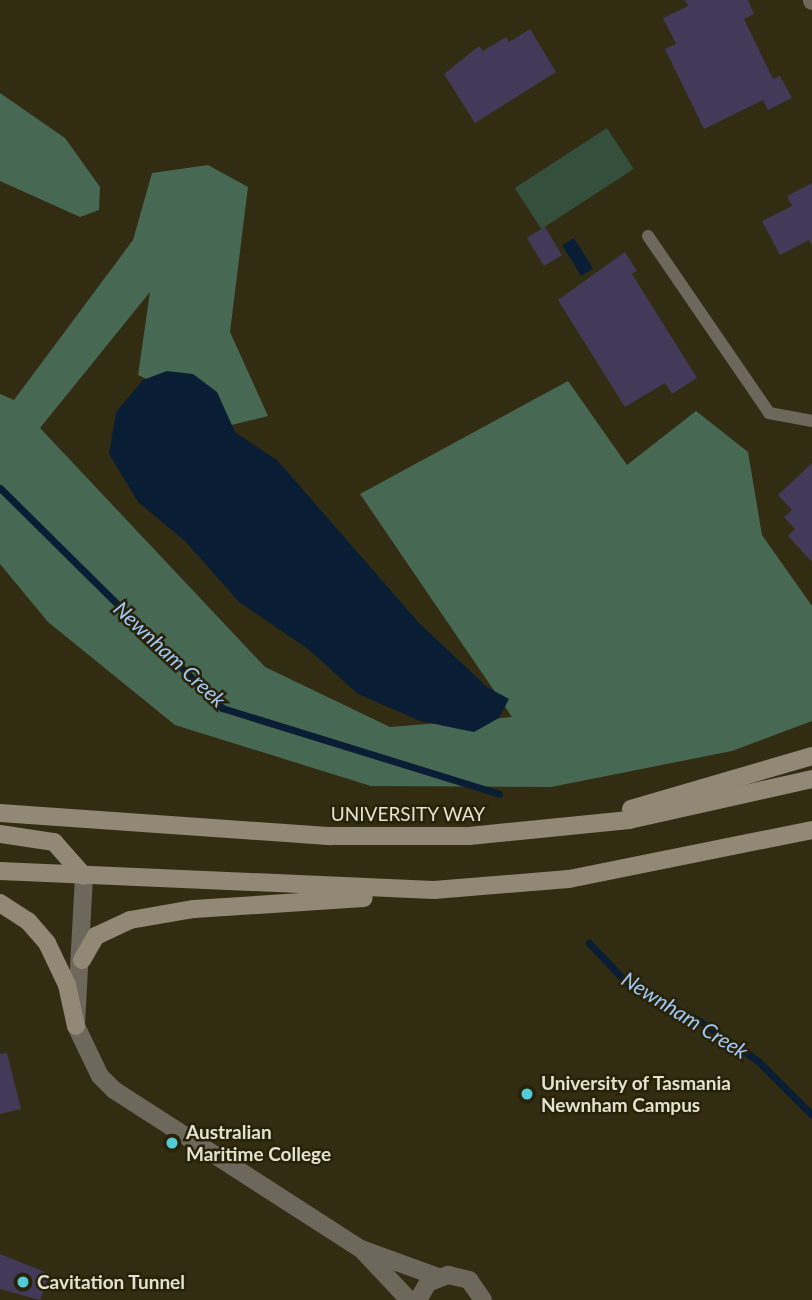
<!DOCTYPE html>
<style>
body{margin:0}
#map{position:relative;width:812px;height:1300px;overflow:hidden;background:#322d12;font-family:Lato,sans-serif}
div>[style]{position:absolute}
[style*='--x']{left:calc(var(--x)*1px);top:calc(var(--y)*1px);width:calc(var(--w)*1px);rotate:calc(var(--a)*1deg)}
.green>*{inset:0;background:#34503d;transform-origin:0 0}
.forest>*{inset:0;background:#476852}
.water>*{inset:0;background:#091d34;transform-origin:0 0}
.stream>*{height:7px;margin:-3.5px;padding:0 3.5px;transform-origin:3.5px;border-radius:3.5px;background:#091d34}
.building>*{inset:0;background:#423a58;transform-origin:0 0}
.lane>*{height:12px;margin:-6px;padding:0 6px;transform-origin:6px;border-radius:6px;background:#6d675c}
.street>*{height:18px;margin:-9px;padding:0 9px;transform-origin:9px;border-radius:9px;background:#6d675c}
.secondary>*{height:18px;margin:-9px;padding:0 9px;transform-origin:9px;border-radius:9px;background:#918875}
.dots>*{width:19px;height:19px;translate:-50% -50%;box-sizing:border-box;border:4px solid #282308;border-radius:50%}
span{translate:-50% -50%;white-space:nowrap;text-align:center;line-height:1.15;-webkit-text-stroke:5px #282308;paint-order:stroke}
.street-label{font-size:19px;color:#e4e1d1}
.poi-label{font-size:19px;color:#e4e1d1;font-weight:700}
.left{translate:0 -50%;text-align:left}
.water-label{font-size:21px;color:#a0c9fa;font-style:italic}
</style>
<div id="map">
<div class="green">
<i style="left:607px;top:128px;width:49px;height:110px;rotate:57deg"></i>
</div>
<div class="forest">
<i style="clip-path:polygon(0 93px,65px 138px,100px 187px,99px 210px,80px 217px,0 181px)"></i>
<i style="clip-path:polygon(208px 165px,248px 187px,230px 332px,268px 416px,215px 429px,170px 390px,138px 375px,150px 292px,40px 428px,265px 667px,390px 727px,512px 717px,360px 494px,568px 381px,627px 465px,696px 411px,748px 452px,762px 535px,812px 606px,812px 721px,732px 751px,551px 787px,371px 786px,175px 725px,48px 622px,0 564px,0 394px,14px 400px,133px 240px,152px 173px)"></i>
</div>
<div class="water">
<i style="left:574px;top:238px;width:36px;height:14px;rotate:58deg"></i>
<i style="clip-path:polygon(167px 371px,193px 374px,217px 392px,235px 432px,278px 461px,419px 623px,487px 687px,509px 699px,499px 718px,474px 732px,420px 721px,358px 694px,308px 649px,239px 602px,185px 541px,138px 502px,109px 454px,116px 412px,143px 380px)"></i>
</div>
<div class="stream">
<i style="--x:0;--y:488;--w:313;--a:44.7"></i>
<i style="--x:222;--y:708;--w:290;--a:17.2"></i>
<i style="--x:589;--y:943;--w:57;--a:46.4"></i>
<i style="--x:628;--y:984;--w:79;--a:27.2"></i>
<i style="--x:698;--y:1020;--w:73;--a:34.3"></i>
<i style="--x:758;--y:1061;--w:76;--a:45"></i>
</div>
<div class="building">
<i style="clip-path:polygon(685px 0,748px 0,754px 14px,744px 19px,773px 79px,780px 76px,792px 98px,768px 110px,763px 100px,704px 129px,665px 49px,676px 44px,663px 18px,688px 6px)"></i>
<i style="clip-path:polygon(530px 29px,556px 72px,475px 123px,444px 74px,479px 46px,483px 51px,506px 37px,509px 42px)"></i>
<i style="clip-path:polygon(812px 183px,812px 246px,809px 240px,780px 255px,762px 221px,792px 206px,787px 196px)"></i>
<i style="left:545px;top:227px;width:33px;height:21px;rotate:59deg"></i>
<i style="clip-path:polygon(625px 252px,637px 271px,632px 274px,697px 378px,672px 394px,665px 383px,625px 407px,558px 300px)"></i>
<i style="clip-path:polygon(812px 463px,812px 562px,788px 536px,795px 529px,784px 517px,792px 510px,778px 495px)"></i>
<i style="clip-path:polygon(7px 1053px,21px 1109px,0 1114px,0 1054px)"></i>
<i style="clip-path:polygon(0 1254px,50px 1274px,40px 1300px,0 1289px)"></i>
</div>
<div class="lane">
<i style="--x:648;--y:236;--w:214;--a:55.6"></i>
<i style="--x:769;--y:413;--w:44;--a:10.5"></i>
</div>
<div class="street">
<i style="--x:812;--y:0;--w:1;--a:90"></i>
<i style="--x:84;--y:876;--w:150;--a:93.1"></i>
<i style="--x:76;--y:1026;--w:55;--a:64.4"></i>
<i style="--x:100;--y:1076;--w:20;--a:45"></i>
<i style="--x:114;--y:1090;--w:294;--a:32.8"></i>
<i style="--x:361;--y:1249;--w:82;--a:20"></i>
<i style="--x:364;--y:1252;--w:66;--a:46.8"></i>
<i style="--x:418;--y:1300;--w:20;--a:-60"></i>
<i style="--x:428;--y:1283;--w:22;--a:-22"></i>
<i style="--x:448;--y:1275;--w:22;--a:13"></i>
<i style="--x:469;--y:1280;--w:24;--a:55"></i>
</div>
<div class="secondary">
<i style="--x:631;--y:809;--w:189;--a:-16.3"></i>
<i style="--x:0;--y:813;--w:332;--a:4"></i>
<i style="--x:331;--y:836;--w:138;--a:0"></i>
<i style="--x:469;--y:836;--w:161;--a:-5.7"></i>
<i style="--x:629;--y:820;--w:188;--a:-12.6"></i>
<i style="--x:0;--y:834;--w:55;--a:8.4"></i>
<i style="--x:54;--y:842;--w:45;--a:48.6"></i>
<i style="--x:0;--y:871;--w:434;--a:2.5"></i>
<i style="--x:434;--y:890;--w:135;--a:-4.7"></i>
<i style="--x:569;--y:879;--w:248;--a:-11.4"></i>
<i style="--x:0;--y:903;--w:33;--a:33"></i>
<i style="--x:28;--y:921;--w:29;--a:49"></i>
<i style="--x:47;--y:943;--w:47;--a:64.5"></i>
<i style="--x:67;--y:985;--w:42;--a:77.6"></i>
<i style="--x:82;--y:960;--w:28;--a:-60"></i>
<i style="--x:96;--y:936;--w:38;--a:-25"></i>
<i style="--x:130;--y:920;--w:65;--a:-9.8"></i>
<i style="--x:194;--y:909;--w:170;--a:-3.7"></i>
</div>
<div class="dots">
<i style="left:527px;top:1094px;background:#52cbd7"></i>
<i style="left:172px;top:1143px;background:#52cbd7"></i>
<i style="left:23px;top:1282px;background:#52cbd7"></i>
</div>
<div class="street-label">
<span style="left:408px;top:814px">UNIVERSITY WAY</span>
</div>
<div class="poi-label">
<span class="left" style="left:541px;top:1094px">University of Tasmania<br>Newnham Campus</span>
<span class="left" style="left:186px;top:1143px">Australian<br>Maritime College</span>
<span class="left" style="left:37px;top:1282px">Cavitation Tunnel</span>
</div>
<div class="water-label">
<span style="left:170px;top:654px;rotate:43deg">Newnham Creek</span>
<span style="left:685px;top:1015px;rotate:32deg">Newnham Creek</span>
</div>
</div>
